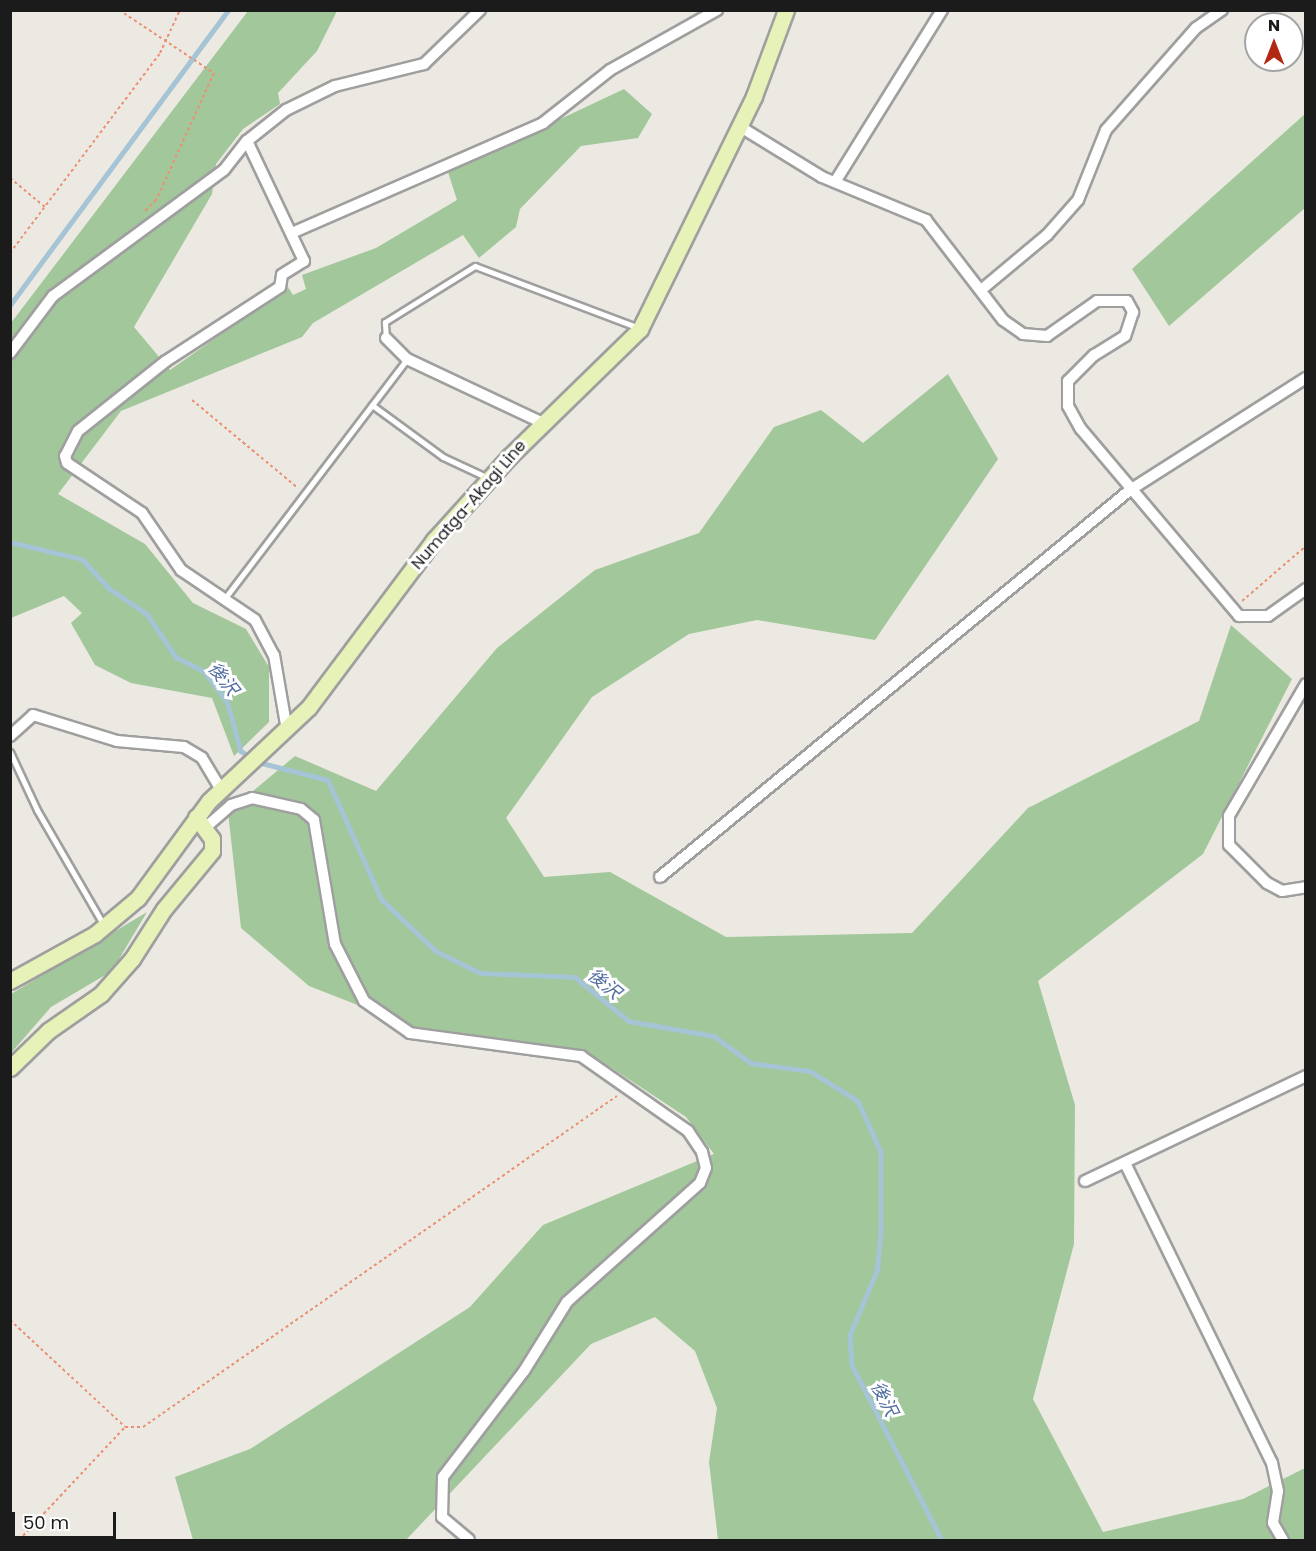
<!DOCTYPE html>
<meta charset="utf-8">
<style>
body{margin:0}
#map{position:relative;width:1316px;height:1551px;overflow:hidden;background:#ebe9e1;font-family:Poppins,"Noto Sans JP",sans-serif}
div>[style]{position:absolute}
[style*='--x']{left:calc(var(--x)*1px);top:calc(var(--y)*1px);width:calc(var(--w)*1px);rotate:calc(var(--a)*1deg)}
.forest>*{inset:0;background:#a1c79a}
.stream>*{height:4.5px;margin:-2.25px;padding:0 2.25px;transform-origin:2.25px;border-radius:2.25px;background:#a5c4d5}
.path>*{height:2px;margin-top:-1px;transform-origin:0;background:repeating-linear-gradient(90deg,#eb9073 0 3px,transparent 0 6px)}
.roads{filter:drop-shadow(2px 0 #9f9f9f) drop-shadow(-2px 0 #9f9f9f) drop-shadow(0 2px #9f9f9f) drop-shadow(0 -2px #9f9f9f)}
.lane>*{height:5px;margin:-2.5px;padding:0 2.5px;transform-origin:2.5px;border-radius:2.5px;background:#fff}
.street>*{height:10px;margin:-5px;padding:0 5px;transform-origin:5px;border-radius:5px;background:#fff}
.secondary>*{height:15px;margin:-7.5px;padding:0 7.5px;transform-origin:7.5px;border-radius:7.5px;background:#e7f2b9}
span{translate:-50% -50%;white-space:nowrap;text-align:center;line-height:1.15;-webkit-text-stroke:6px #fff;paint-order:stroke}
.street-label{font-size:16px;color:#1b1b1b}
.water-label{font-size:18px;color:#526ea0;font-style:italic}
.frame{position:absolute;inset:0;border:12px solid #1b1b1b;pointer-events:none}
.north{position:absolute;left:1244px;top:12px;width:60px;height:60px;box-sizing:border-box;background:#fff;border:2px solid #a4a4a4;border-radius:50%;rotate:0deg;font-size:16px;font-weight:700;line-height:24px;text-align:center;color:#1b1b1b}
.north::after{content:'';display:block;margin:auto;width:21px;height:27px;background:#b22913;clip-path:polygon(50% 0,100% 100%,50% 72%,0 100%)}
.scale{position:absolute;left:12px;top:1512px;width:104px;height:27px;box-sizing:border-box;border:3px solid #1b1b1b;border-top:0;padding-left:8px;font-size:18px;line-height:21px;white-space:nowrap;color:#1b1b1b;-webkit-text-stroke:4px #fff;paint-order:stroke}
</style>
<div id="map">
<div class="forest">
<i style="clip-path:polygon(248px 11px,337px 11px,317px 51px,278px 93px,280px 104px,243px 129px,216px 164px,212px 194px,134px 327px,170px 370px,288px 287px,293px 295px,306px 289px,302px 275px,376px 248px,457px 200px,448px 172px,624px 89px,652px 114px,638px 138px,581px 146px,520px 209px,516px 227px,479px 258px,463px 235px,313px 323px,302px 337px,121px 411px,58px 494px,145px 544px,193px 603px,246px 629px,269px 667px,269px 722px,234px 756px,212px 698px,131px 683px,95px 665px,71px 623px,82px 613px,64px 596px,11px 618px,11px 323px)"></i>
<i style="clip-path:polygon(1305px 114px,1305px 208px,1169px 326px,1132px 269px)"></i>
<i style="clip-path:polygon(948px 374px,998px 459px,875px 640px,757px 620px,689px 634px,592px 697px,506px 818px,544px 877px,610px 872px,726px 937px,912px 933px,1028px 808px,1199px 721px,1231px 625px,1292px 679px,1203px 854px,1038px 981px,1075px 1105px,1074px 1244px,1033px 1399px,1103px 1532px,1243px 1499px,1305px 1468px,1305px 1540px,718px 1540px,709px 1462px,717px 1408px,695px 1351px,655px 1317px,591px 1344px,406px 1540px,193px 1540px,175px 1477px,250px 1449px,470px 1307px,543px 1225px,714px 1154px,686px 1117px,586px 1051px,414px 1027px,309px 986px,241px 928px,228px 812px,295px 756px,376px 791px,497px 648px,595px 570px,699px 533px,774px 427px,821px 410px,863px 443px)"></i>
<i style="clip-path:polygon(147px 912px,112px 971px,51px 1007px,11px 1053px,11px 994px)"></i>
</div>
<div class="stream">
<i style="--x:10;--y:305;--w:367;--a:-53.5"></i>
<i style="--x:10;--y:542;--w:74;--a:13.3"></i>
<i style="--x:82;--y:559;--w:41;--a:47"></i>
<i style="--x:110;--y:589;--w:45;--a:34"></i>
<i style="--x:147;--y:614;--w:52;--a:56"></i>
<i style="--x:176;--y:657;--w:31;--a:27"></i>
<i style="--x:204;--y:671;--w:38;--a:53"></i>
<i style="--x:227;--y:701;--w:52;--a:74.4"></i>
<i style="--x:241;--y:751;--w:20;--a:33"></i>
<i style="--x:258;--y:762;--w:72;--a:14.4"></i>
<i style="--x:328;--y:780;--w:132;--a:65.8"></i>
<i style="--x:382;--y:900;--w:74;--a:43.4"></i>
<i style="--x:436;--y:951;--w:50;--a:26.1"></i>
<i style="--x:481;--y:973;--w:94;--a:2.4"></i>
<i style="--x:575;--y:977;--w:70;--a:39.2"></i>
<i style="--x:629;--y:1021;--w:86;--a:10"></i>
<i style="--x:714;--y:1036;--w:46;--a:36.1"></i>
<i style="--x:751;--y:1063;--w:60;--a:7.7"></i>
<i style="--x:810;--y:1071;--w:57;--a:32"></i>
<i style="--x:858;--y:1101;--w:56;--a:65.7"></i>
<i style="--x:881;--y:1152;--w:79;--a:90"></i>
<i style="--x:881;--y:1231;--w:38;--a:95"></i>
<i style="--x:878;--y:1269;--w:72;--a:113"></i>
<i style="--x:850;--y:1335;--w:30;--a:86"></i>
<i style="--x:852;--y:1365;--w:197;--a:62.8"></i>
</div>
<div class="path">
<i style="--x:119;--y:10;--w:114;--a:33.6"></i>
<i style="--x:214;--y:73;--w:140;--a:114.5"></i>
<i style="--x:156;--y:200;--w:18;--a:135"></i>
<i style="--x:10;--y:178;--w:45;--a:39.6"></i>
<i style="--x:10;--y:253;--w:250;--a:-53.1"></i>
<i style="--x:160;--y:53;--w:47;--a:-65.1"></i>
<i style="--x:192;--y:400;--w:138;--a:39.7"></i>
<i style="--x:1242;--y:601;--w:84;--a:-40.7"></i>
<i style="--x:10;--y:1320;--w:157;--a:42.9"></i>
<i style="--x:125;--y:1427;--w:18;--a:0"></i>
<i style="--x:143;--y:1427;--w:578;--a:-34.93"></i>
<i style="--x:19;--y:1540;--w:155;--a:-46.8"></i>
</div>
<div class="roads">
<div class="lane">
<i style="--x:386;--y:338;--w:16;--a:-94"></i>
<i style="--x:385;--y:322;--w:106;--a:-31.9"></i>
<i style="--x:475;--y:266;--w:175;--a:20.7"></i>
<i style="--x:372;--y:405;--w:88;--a:36.2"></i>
<i style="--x:443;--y:457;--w:50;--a:25"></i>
<i style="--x:225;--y:598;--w:300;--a:-52.7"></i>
<i style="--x:10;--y:752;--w:64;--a:65"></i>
<i style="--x:37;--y:810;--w:132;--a:59.9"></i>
</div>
<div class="street">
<i style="--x:739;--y:126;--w:97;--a:31.6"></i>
<i style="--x:822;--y:177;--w:113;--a:22.5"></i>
<i style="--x:926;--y:220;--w:126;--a:52.4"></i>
<i style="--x:1003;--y:320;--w:24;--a:35"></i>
<i style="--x:1023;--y:334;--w:24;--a:5"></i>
<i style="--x:1047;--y:336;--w:61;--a:-35"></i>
<i style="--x:1097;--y:301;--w:30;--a:0"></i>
<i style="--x:1127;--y:301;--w:13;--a:61"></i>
<i style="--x:1133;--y:312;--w:25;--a:108"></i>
<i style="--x:1125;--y:336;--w:36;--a:148"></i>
<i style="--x:1094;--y:355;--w:37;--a:135"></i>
<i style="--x:1068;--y:381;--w:25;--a:90"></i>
<i style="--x:1068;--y:406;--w:26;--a:61"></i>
<i style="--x:1081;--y:429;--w:245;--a:49.8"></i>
<i style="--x:1239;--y:616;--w:29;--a:0"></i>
<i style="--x:1268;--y:616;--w:47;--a:-35.4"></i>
<i style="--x:247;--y:141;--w:133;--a:64.6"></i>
<i style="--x:304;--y:261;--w:26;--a:148"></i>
<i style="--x:282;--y:275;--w:12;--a:99"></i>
<i style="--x:280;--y:287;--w:136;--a:147"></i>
<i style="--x:166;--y:361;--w:112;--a:141.5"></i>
<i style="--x:78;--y:431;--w:28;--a:117"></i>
<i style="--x:65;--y:456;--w:7;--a:74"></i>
<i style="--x:67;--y:463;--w:90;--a:33.7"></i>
<i style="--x:142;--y:513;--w:69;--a:55.6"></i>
<i style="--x:181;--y:570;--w:89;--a:34"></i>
<i style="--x:255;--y:620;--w:40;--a:62"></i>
<i style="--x:274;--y:655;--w:76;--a:80.2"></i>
<i style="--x:835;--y:182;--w:203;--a:-58.1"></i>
<i style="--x:294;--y:232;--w:272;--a:-23.6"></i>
<i style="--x:543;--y:123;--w:85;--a:-38.3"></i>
<i style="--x:610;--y:70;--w:123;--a:-29.3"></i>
<i style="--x:981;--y:290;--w:86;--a:-39.8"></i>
<i style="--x:1047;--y:235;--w:47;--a:-48.5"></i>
<i style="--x:1078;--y:200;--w:75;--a:-68.2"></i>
<i style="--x:1106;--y:130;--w:136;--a:-48.6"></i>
<i style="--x:1196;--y:28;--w:32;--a:-35"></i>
<i style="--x:386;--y:338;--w:30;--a:45"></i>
<i style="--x:407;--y:359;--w:150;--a:25.2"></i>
<i style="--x:10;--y:353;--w:71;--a:-53"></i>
<i style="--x:53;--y:296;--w:212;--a:-36.4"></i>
<i style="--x:224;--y:170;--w:37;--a:-52"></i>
<i style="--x:247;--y:141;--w:50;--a:-38.5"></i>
<i style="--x:286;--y:110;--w:55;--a:-26.1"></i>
<i style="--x:335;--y:86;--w:92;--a:-13.9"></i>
<i style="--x:424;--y:64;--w:78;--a:-44"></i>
<i style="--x:1306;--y:684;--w:153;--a:120.3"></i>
<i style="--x:1229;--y:816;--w:29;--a:90"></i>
<i style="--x:1229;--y:845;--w:54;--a:45"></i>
<i style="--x:1267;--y:883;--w:17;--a:28"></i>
<i style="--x:1282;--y:891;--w:24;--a:-9"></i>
<i style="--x:10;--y:736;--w:31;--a:-42"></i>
<i style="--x:33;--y:715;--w:88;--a:17.2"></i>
<i style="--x:117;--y:741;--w:67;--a:5.1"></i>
<i style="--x:184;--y:747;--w:21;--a:31"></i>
<i style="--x:202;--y:758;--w:39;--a:59"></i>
<i style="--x:206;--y:827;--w:33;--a:-41"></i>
<i style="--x:231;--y:805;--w:22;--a:-18"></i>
<i style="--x:252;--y:798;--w:50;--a:12.7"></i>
<i style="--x:301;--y:809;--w:17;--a:40"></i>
<i style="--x:314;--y:820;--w:126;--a:80.4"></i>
<i style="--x:335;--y:944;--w:64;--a:63"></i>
<i style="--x:364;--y:1001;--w:56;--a:34.8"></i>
<i style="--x:410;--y:1033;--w:173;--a:7.7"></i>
<i style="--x:581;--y:1056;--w:131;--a:35"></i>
<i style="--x:688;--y:1131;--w:25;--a:56"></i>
<i style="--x:702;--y:1152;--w:16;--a:76"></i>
<i style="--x:706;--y:1168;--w:16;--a:112"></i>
<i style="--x:700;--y:1183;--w:178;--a:138.2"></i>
<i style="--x:567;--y:1302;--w:81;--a:121.9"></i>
<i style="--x:524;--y:1371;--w:133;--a:127.4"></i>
<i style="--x:443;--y:1477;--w:40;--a:91.4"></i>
<i style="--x:442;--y:1517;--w:35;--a:40"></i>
<i style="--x:660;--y:877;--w:609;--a:-39.47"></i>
<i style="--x:1130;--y:490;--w:209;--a:-32.5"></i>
<i style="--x:1125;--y:1163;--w:334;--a:63.9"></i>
<i style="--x:1272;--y:1463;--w:29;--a:78"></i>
<i style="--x:1278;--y:1491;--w:32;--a:99"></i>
<i style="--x:1273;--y:1523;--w:20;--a:60"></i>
<i style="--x:1085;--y:1181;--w:245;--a:-25.4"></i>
</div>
<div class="secondary">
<i style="--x:10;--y:981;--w:97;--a:-28.9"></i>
<i style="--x:95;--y:934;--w:56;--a:-39.9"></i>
<i style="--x:138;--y:898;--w:120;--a:-53.8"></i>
<i style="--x:209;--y:801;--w:137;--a:-43.2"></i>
<i style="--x:309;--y:707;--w:209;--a:-53.2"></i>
<i style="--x:434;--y:540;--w:112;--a:-47.9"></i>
<i style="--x:509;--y:457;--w:183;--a:-44.3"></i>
<i style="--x:640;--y:329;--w:259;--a:-63.9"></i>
<i style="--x:754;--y:96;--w:92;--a:-69.6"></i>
<i style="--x:10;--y:1068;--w:53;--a:-44.2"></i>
<i style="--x:48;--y:1031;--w:65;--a:-34.9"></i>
<i style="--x:101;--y:994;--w:47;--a:-48.5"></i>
<i style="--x:132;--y:959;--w:59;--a:-57.4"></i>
<i style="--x:164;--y:909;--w:75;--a:-50.4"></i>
<i style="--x:212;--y:851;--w:12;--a:-90"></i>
<i style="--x:212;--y:839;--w:27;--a:-126"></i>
</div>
</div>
<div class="street-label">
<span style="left:469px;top:505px;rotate:-49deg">Numatga-Akagi Line</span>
</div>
<div class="water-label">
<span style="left:223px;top:679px;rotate:52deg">後沢</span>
<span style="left:604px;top:984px;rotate:39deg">後沢</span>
<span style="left:884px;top:1399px;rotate:63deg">後沢</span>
</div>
<div class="frame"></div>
<div class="north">N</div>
<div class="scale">50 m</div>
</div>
